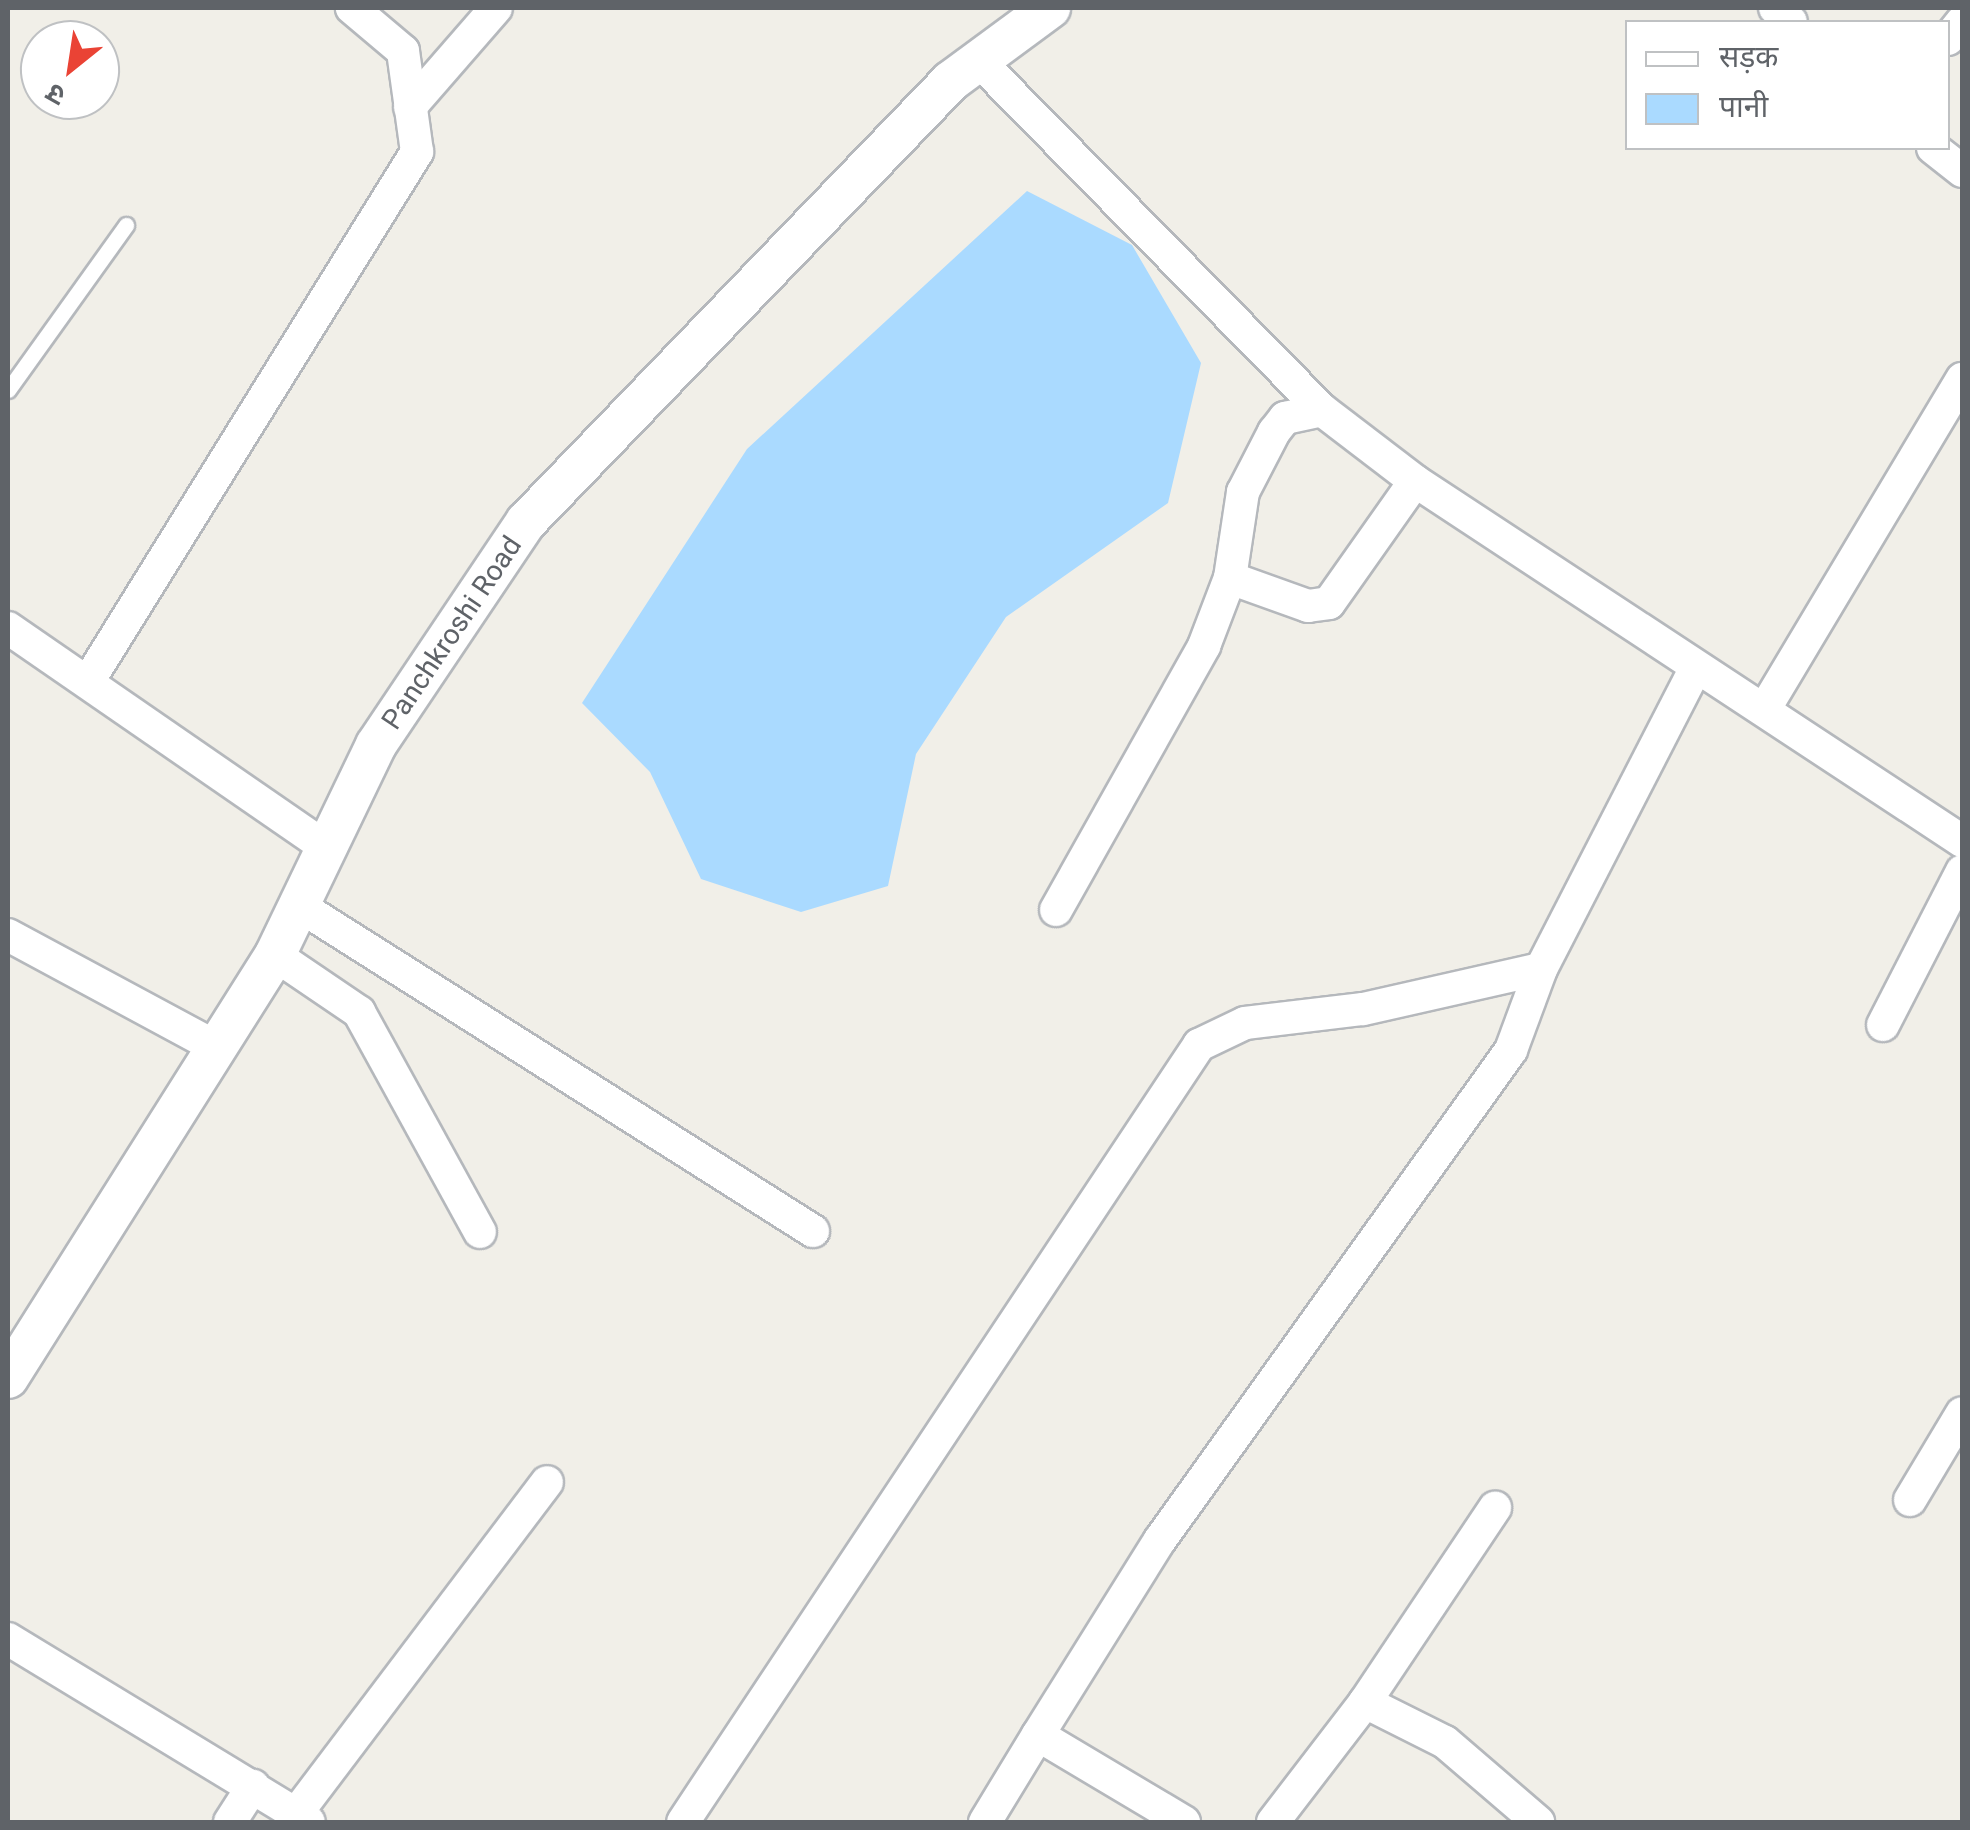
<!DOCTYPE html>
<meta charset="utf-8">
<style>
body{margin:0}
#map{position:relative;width:1970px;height:1830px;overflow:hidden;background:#f1efe8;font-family:Roboto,"Noto Sans Devanagari",sans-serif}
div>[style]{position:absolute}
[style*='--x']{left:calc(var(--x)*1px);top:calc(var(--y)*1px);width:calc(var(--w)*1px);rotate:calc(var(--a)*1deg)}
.water>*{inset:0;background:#aadaff}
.roads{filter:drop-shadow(2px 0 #b5b8bc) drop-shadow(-2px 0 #b5b8bc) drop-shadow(0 2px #b5b8bc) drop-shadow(0 -2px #b5b8bc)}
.service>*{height:15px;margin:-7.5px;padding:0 7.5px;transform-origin:7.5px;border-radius:7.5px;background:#fff}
.minor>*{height:32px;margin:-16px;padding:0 16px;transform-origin:16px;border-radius:16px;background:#fff}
.tertiary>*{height:40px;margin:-20px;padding:0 20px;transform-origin:20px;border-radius:20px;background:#fff}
span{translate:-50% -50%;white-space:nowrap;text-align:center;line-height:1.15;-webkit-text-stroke:8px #fff;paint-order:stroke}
.street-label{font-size:28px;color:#5f6368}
.frame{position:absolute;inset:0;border:10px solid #5f6368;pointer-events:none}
.legend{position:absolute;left:1625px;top:20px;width:325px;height:130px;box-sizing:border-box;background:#fff;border:2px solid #bfc1c3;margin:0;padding:12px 18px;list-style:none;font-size:30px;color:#5f6368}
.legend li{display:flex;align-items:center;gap:20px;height:50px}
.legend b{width:50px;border:2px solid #bfc1c3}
.north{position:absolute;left:20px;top:20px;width:100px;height:100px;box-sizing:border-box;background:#fff;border:2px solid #bfc1c3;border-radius:50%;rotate:210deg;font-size:28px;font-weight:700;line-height:40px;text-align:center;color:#5f6368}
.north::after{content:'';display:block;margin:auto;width:35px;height:45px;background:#ea4335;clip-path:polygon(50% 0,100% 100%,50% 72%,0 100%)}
</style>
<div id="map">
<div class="water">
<i style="clip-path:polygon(1027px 191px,1132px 245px,1201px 363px,1168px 503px,1006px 617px,916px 754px,888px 886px,801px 912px,701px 879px,650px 772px,582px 703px,747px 449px)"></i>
</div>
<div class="roads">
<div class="service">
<i style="--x:8;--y:390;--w:203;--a:-54.4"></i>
</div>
<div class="minor">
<i style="--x:1775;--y:8;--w:21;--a:41"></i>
<i style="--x:1948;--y:39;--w:22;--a:-51"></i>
<i style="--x:979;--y:61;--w:489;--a:45.5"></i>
<i style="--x:1322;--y:410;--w:117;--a:37.4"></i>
<i style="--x:1415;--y:481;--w:655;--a:33.35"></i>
<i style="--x:410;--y:107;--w:131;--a:-49"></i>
<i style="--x:1933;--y:148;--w:37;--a:38"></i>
<i style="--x:1230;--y:578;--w:83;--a:19.7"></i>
<i style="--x:1308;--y:606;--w:21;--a:-8"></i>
<i style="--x:1329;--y:603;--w:149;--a:-54.8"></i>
<i style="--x:8;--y:628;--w:384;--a:34.6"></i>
<i style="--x:89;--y:680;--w:622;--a:-58.15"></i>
<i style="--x:417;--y:152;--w:102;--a:-97.9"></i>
<i style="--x:403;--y:51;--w:67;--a:-139.9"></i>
<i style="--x:1764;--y:710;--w:386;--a:-59.1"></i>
<i style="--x:301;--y:907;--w:606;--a:32.33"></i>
<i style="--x:1056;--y:910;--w:303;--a:-60.7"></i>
<i style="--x:1204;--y:646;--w:73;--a:-69.1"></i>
<i style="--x:1230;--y:578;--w:87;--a:-81.4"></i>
<i style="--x:1243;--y:492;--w:68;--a:-62.7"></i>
<i style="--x:1274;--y:432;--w:18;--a:-52"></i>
<i style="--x:1285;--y:418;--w:38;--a:-12"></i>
<i style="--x:8;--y:935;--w:238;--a:28.3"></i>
<i style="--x:275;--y:955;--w:102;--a:34.2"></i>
<i style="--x:359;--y:1012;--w:251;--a:61.2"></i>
<i style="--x:1883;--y:1025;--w:173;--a:-62.8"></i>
<i style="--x:1910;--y:1500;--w:101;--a:-59.1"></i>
<i style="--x:8;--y:1639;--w:352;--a:31.3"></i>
<i style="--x:1365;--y:1702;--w:234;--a:-56.2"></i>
<i style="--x:1038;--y:1735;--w:230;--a:-58"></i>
<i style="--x:1160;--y:1540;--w:603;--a:-54.38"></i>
<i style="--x:1511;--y:1050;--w:86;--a:-69.7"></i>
<i style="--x:1541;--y:969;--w:339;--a:-62.8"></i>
<i style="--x:296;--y:1814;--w:416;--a:-52.9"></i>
<i style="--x:230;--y:1822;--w:43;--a:-57.4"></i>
<i style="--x:683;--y:1822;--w:933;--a:-56.41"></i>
<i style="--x:1199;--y:1045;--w:51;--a:-25.6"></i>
<i style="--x:1245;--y:1023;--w:119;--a:-6.8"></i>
<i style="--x:1363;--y:1009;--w:182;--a:-12.7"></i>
<i style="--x:985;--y:1822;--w:102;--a:-58.7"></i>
<i style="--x:1038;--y:1735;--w:170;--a:30.8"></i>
<i style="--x:1273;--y:1822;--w:151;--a:-52.5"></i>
<i style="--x:1365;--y:1702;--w:89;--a:26.6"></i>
<i style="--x:1445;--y:1742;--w:123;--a:40.7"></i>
</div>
<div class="tertiary">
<i style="--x:8;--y:1378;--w:500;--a:-57.74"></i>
<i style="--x:275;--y:955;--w:233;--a:-64.3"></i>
<i style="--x:376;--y:745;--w:269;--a:-56.1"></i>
<i style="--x:526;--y:522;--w:612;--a:-46.06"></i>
<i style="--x:951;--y:81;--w:123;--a:-36.4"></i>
</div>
</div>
<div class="street-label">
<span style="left:452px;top:633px;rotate:-56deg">Panchkroshi Road</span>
</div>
<div class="frame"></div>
<ul class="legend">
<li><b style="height:12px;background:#fff"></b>सड़क</li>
<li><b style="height:28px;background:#aadaff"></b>पानी</li>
</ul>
<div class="north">उ</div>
</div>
